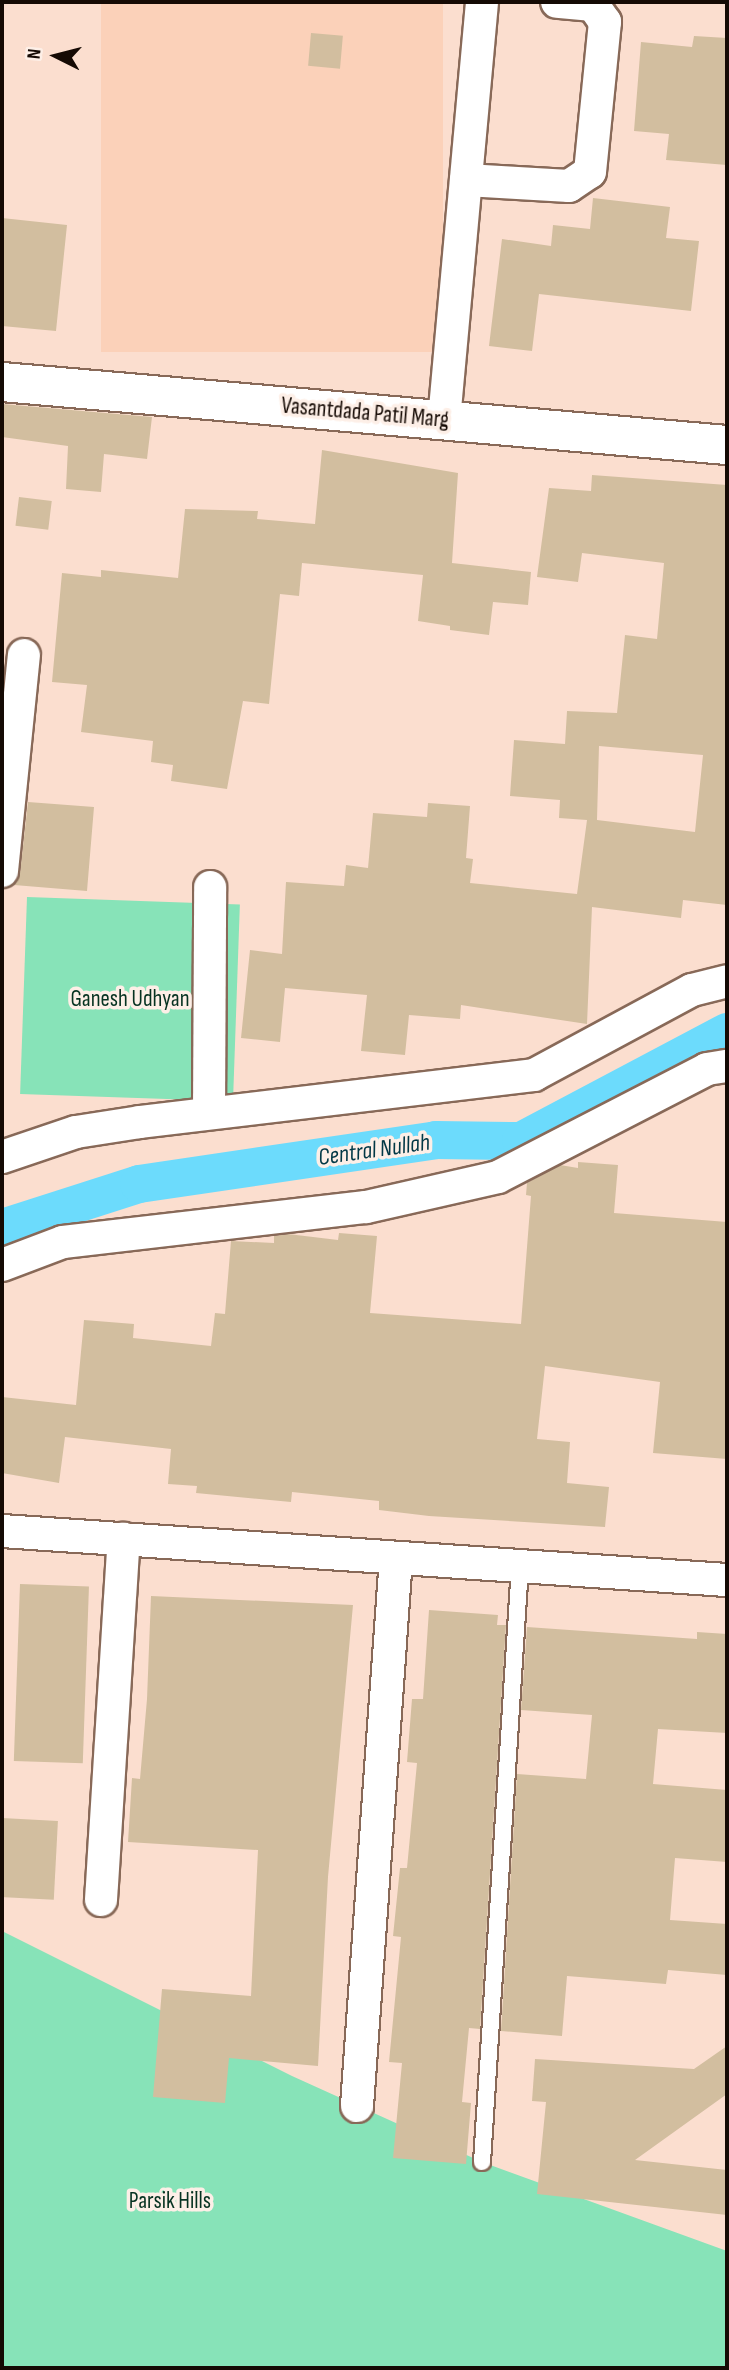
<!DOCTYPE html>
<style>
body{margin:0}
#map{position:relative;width:729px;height:2370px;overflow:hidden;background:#fbdecf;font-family:"Sofia Sans Condensed",sans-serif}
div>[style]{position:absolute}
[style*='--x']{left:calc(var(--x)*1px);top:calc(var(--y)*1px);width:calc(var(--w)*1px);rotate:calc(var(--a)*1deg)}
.built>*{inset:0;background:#fbd1b9;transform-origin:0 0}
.green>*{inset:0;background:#87e3b8;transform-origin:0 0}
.canal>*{height:38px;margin:-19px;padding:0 19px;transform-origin:19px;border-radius:19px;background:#6cdbfc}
.building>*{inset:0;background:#d2be9f;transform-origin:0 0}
.roads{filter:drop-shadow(2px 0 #886958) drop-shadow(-2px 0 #886958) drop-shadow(0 2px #886958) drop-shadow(0 -2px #886958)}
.service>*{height:16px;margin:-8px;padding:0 8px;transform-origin:8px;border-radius:8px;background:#fff}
.minor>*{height:32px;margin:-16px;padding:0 16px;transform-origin:16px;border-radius:16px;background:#fff}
.tertiary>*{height:38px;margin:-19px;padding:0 19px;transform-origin:19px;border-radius:19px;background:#fff}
span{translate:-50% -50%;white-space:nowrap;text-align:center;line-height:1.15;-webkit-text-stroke:7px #fdefe7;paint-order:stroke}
.street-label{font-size:23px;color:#150a04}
.park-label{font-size:23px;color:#063221}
.water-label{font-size:24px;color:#023846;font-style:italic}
.frame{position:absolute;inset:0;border:4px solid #150a04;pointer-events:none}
.north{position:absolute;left:21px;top:21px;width:70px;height:70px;-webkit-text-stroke:5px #fdefe7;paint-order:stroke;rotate:276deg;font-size:19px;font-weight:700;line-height:28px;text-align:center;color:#150a04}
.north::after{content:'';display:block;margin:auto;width:24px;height:32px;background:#150a04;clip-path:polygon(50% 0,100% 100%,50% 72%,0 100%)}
</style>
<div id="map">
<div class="built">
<i style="left:101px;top:2px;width:342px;height:350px"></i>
</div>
<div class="green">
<i style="left:27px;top:897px;width:213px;height:197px;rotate:2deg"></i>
<i style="clip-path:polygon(2px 1931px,292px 2076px,482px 2162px,727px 2251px,727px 2368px,2px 2368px)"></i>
</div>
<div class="canal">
<i style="--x:2;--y:1228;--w:144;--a:-17.8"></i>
<i style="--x:139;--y:1184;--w:300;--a:-8.4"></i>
<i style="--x:436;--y:1140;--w:85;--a:0.7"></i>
<i style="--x:521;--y:1141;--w:233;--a:-27.9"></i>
</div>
<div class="building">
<i style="left:311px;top:33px;width:32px;height:33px;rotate:5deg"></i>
<i style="clip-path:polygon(694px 36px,727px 38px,727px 165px,666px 160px,669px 134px,634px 131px,641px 42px,692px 47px)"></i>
<i style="clip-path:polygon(593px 198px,670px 207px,666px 238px,699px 241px,691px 311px,539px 294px,532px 351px,489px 346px,502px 239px,551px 246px,553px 225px,590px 229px)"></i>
<i style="clip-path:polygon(2px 218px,67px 225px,56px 331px,2px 326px)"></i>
<i style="clip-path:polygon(2px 404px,152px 417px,147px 459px,104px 454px,101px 492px,66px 489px,68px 446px,2px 437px)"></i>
<i style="clip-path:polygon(322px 450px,458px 473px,452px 563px,531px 572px,528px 605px,493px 602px,489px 635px,450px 630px,450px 626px,418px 621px,423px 575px,302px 563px,299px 596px,280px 594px,269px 704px,243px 701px,227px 789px,171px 781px,173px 765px,151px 762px,153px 741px,81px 732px,87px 685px,52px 682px,62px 573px,101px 577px,101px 570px,178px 578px,185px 509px,258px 511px,257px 519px,315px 524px)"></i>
<i style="clip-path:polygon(evenodd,592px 475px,727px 485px,727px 905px,683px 900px,681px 918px,592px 907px,587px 1024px,461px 1005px,460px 1019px,409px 1015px,405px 1055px,361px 1051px,367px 995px,285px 988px,280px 1042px,241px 1038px,250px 950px,282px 954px,286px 882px,344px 886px,346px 865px,368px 868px,373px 813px,427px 817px,428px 803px,470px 806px,466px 858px,473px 859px,470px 883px,577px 894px,587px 820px,559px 818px,560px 800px,510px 796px,514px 740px,565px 744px,567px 711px,617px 713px,625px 635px,657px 639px,664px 563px,582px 553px,578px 582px,537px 577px,549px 488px,591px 491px,592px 475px,599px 746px,703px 755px,695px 832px,597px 820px,599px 746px)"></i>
<i style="left:19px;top:497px;width:33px;height:29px;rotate:7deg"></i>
<i style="clip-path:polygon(28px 802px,94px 807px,87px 891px,14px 885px,20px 873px)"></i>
<i style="clip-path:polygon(578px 1162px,618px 1165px,614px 1213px,727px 1222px,727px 1459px,653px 1453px,660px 1382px,545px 1366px,537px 1439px,570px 1442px,567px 1483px,609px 1487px,605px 1527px,429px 1516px,379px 1510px,379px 1501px,292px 1492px,291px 1502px,196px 1493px,197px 1486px,168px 1484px,171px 1449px,65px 1437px,59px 1483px,2px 1473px,2px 1397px,76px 1405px,84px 1320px,134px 1324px,133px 1338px,211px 1346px,215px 1313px,225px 1314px,231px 1241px,274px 1243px,274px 1236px,288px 1234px,338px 1240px,339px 1233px,377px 1236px,370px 1313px,521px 1324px,531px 1196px,526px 1195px,527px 1183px,560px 1165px,578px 1168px)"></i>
<i style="left:20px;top:1584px;width:69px;height:177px;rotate:2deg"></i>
<i style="clip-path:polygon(151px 1596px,353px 1605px,328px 1877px,318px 2066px,229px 2058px,225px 2103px,153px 2097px,162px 1989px,251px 1996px,258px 1850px,128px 1842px,132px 1778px,140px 1779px,147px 1699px)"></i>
<i style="clip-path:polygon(429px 1610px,498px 1615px,497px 1625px,506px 1625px,480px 2029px,469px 2028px,462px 2102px,471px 2103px,466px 2164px,393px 2158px,402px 2063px,389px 2062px,401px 1937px,393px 1936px,400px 1868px,407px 1868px,417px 1763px,407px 1762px,412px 1699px,423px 1699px)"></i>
<i style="clip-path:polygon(527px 1627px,697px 1639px,697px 1632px,727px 1634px,727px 1733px,658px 1729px,653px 1784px,727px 1790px,727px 1862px,675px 1858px,670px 1920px,727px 1924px,727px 1975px,668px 1970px,666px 1984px,567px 1976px,562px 2036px,501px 2031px,517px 1774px,586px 1779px,592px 1715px,521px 1710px)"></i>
<i style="left:2px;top:1818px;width:56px;height:79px;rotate:3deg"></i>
<i style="clip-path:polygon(727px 2046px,727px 2094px,635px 2160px,727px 2170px,727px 2215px,537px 2194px,546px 2102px,532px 2101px,535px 2059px,694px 2069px)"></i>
</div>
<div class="roads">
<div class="service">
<i style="--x:482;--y:2162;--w:597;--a:-86.35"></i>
</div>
<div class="minor">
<i style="--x:466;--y:180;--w:103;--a:3.3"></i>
<i style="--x:569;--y:186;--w:25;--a:-34"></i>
<i style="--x:590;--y:172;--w:151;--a:-84.3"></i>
<i style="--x:605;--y:22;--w:21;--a:-125"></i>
<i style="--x:593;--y:5;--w:36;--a:-175"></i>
<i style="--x:444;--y:420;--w:420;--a:-84.8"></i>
<i style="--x:2;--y:871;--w:217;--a:-84.2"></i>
<i style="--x:209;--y:1113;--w:226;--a:-89.7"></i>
<i style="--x:2;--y:1157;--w:78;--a:-18.7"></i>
<i style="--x:76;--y:1132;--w:65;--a:-8.9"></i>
<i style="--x:140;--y:1122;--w:397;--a:-6.8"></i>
<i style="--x:534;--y:1075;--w:179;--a:-28.3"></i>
<i style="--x:692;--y:990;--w:36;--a:-14"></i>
<i style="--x:2;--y:1265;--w:65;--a:-20.7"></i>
<i style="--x:63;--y:1242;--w:305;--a:-6.6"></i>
<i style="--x:366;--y:1207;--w:135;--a:-12.8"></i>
<i style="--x:498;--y:1177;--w:235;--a:-27.3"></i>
<i style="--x:707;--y:1069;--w:20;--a:-9"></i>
<i style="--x:2;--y:1531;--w:727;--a:3.87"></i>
<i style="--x:101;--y:1900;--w:362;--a:-86.4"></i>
<i style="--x:357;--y:2106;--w:549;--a:-85.93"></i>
</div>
<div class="tertiary">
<i style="--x:2;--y:382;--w:728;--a:4.97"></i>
</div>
</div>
<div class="street-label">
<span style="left:365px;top:413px;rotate:5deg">Vasantdada Patil Marg</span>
</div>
<div class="park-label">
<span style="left:130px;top:999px">Ganesh Udhyan</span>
<span style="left:170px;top:2201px">Parsik Hills</span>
</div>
<div class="water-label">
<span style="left:374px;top:1150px;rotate:-8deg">Central Nullah</span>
</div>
<div class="frame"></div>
<div class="north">N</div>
</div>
